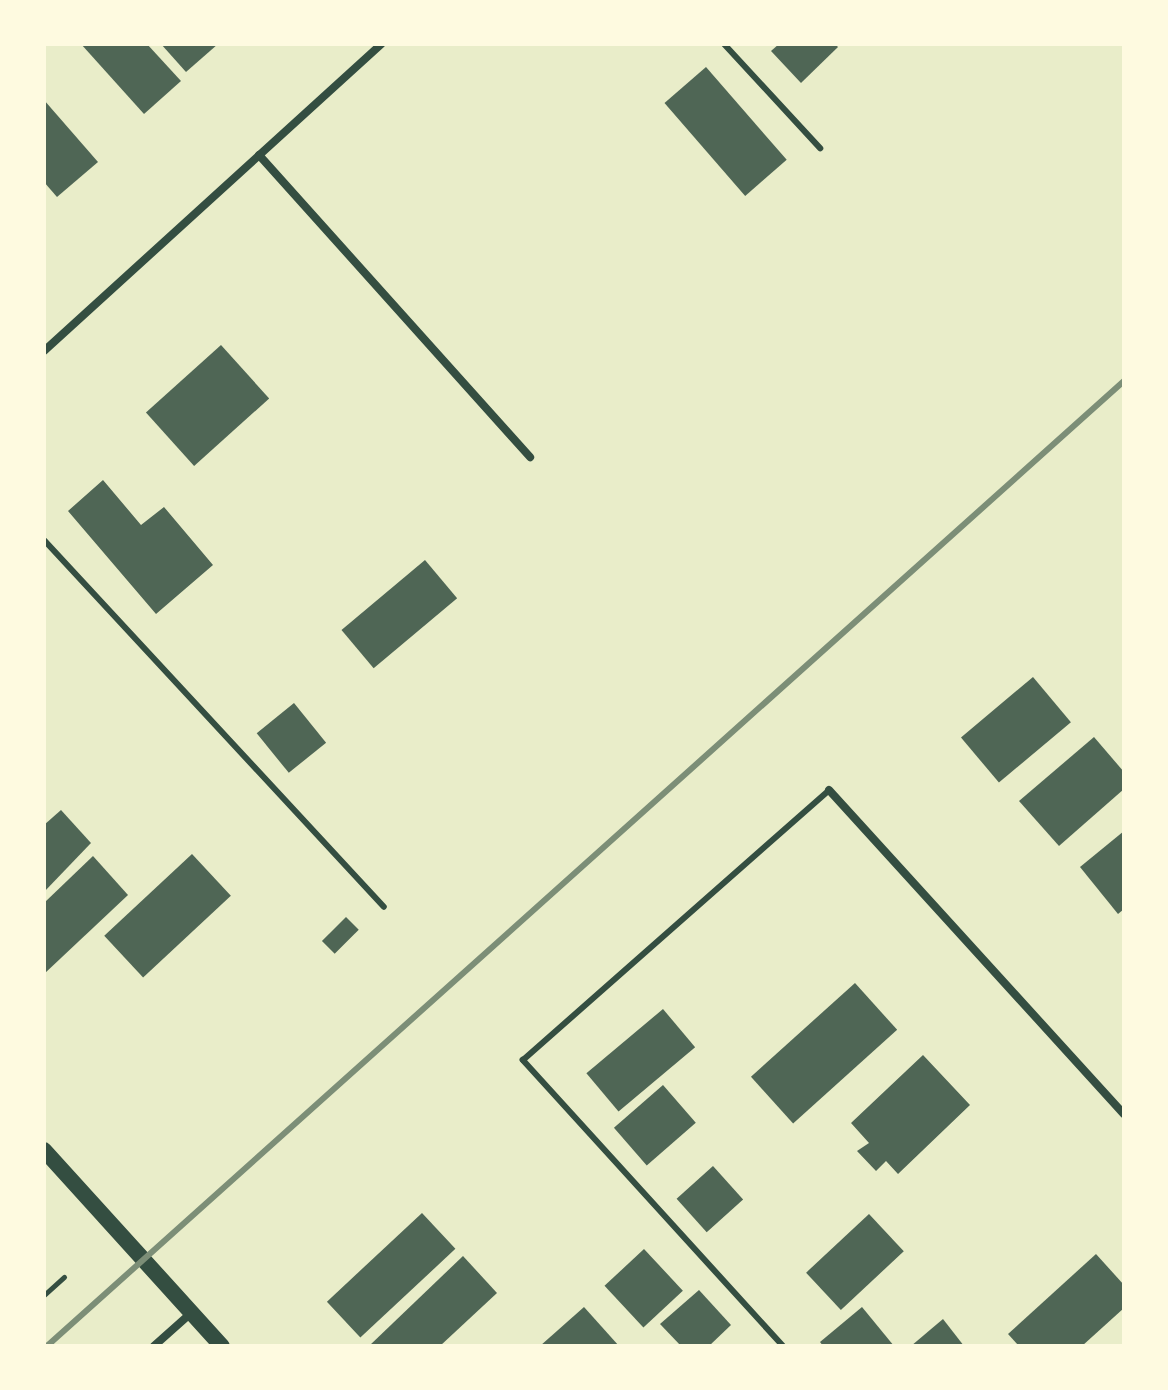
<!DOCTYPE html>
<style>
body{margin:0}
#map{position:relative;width:1168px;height:1390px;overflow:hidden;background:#e9edc9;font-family:Spectral,serif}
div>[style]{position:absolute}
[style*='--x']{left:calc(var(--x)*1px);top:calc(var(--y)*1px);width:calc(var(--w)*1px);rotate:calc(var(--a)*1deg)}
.building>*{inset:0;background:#4f6655;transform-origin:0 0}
.path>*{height:5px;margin:-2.5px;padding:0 2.5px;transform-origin:2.5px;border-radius:2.5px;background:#344e41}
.service>*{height:6px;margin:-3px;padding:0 3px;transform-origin:3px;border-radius:3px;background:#344e41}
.minor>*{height:8px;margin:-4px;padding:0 4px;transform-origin:4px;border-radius:4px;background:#344e41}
.secondary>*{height:16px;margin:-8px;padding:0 8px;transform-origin:8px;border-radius:8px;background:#344e41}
.rail>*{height:6px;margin:-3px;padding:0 3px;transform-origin:3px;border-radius:3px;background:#7c8e77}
span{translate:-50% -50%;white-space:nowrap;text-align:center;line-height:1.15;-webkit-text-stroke:8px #fefae0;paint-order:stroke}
.frame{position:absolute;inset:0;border:46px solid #fefae0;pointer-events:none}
</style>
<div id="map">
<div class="building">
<i style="clip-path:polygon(81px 44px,147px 44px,181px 81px,144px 114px)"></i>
<i style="clip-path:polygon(161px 44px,218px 44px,186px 72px)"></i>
<i style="clip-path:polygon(779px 44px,835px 44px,838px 47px,801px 83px,771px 51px)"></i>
<i style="left:706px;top:67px;width:123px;height:55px;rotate:49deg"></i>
<i style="clip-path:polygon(44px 100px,98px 162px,57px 197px,44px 182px)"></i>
<i style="left:221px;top:345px;width:72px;height:101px;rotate:48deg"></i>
<i style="clip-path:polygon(103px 480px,141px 525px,164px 507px,213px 565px,156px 614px,68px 511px)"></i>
<i style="left:425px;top:560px;width:50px;height:109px;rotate:50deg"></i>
<i style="left:1033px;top:677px;width:59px;height:94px;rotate:50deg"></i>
<i style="left:294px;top:703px;width:51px;height:48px;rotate:51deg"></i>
<i style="clip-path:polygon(1094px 737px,1124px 772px,1124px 789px,1059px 846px,1019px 801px)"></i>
<i style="clip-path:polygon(61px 810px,91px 843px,44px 892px,44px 825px)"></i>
<i style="clip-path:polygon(1124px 831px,1124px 909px,1118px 914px,1080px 867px)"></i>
<i style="left:192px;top:854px;width:57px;height:120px;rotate:47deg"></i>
<i style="clip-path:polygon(93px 856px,128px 895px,44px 974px,44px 903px)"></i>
<i style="left:346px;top:917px;width:18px;height:34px;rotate:45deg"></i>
<i style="left:855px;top:983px;width:63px;height:140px;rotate:48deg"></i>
<i style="left:663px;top:1009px;width:50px;height:100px;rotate:50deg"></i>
<i style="clip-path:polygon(923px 1055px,970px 1105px,898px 1174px,886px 1161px,876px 1171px,857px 1151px,869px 1143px,851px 1123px)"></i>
<i style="left:663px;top:1085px;width:50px;height:65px;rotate:49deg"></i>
<i style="left:713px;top:1166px;width:45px;height:49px;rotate:48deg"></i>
<i style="left:422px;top:1213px;width:49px;height:130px;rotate:47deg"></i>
<i style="left:869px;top:1214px;width:51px;height:86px;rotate:47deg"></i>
<i style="left:644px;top:1249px;width:57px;height:54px;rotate:47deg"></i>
<i style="clip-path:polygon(1096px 1254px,1124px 1285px,1124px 1308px,1082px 1346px,1019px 1346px,1008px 1334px)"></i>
<i style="clip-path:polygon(463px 1256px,497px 1293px,440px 1346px,369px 1346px)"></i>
<i style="clip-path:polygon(699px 1290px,731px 1325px,709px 1346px,681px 1346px,660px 1324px)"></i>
<i style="clip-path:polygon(584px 1307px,619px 1346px,540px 1346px)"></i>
<i style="clip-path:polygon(862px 1307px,894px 1346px,823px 1346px,820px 1342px)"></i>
<i style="clip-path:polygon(943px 1319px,964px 1346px,911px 1346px)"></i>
</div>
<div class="path">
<i style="--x:44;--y:1295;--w:27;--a:-42"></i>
</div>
<div class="service">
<i style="--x:724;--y:44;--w:142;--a:47.3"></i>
<i style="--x:44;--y:540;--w:500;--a:47.19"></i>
<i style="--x:783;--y:1346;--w:387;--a:-132.3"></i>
<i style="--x:523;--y:1060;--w:408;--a:-41.4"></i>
</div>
<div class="minor">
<i style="--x:259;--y:155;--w:406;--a:48.1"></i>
<i style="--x:44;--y:351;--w:456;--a:-42.3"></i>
<i style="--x:829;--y:790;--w:438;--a:47.7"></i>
<i style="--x:154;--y:1346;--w:50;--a:-41.7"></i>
</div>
<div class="secondary">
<i style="--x:44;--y:1150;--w:265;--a:47.8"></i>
</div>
<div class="rail">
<i style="--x:47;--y:1346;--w:1446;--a:-41.86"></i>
</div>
<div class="frame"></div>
</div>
